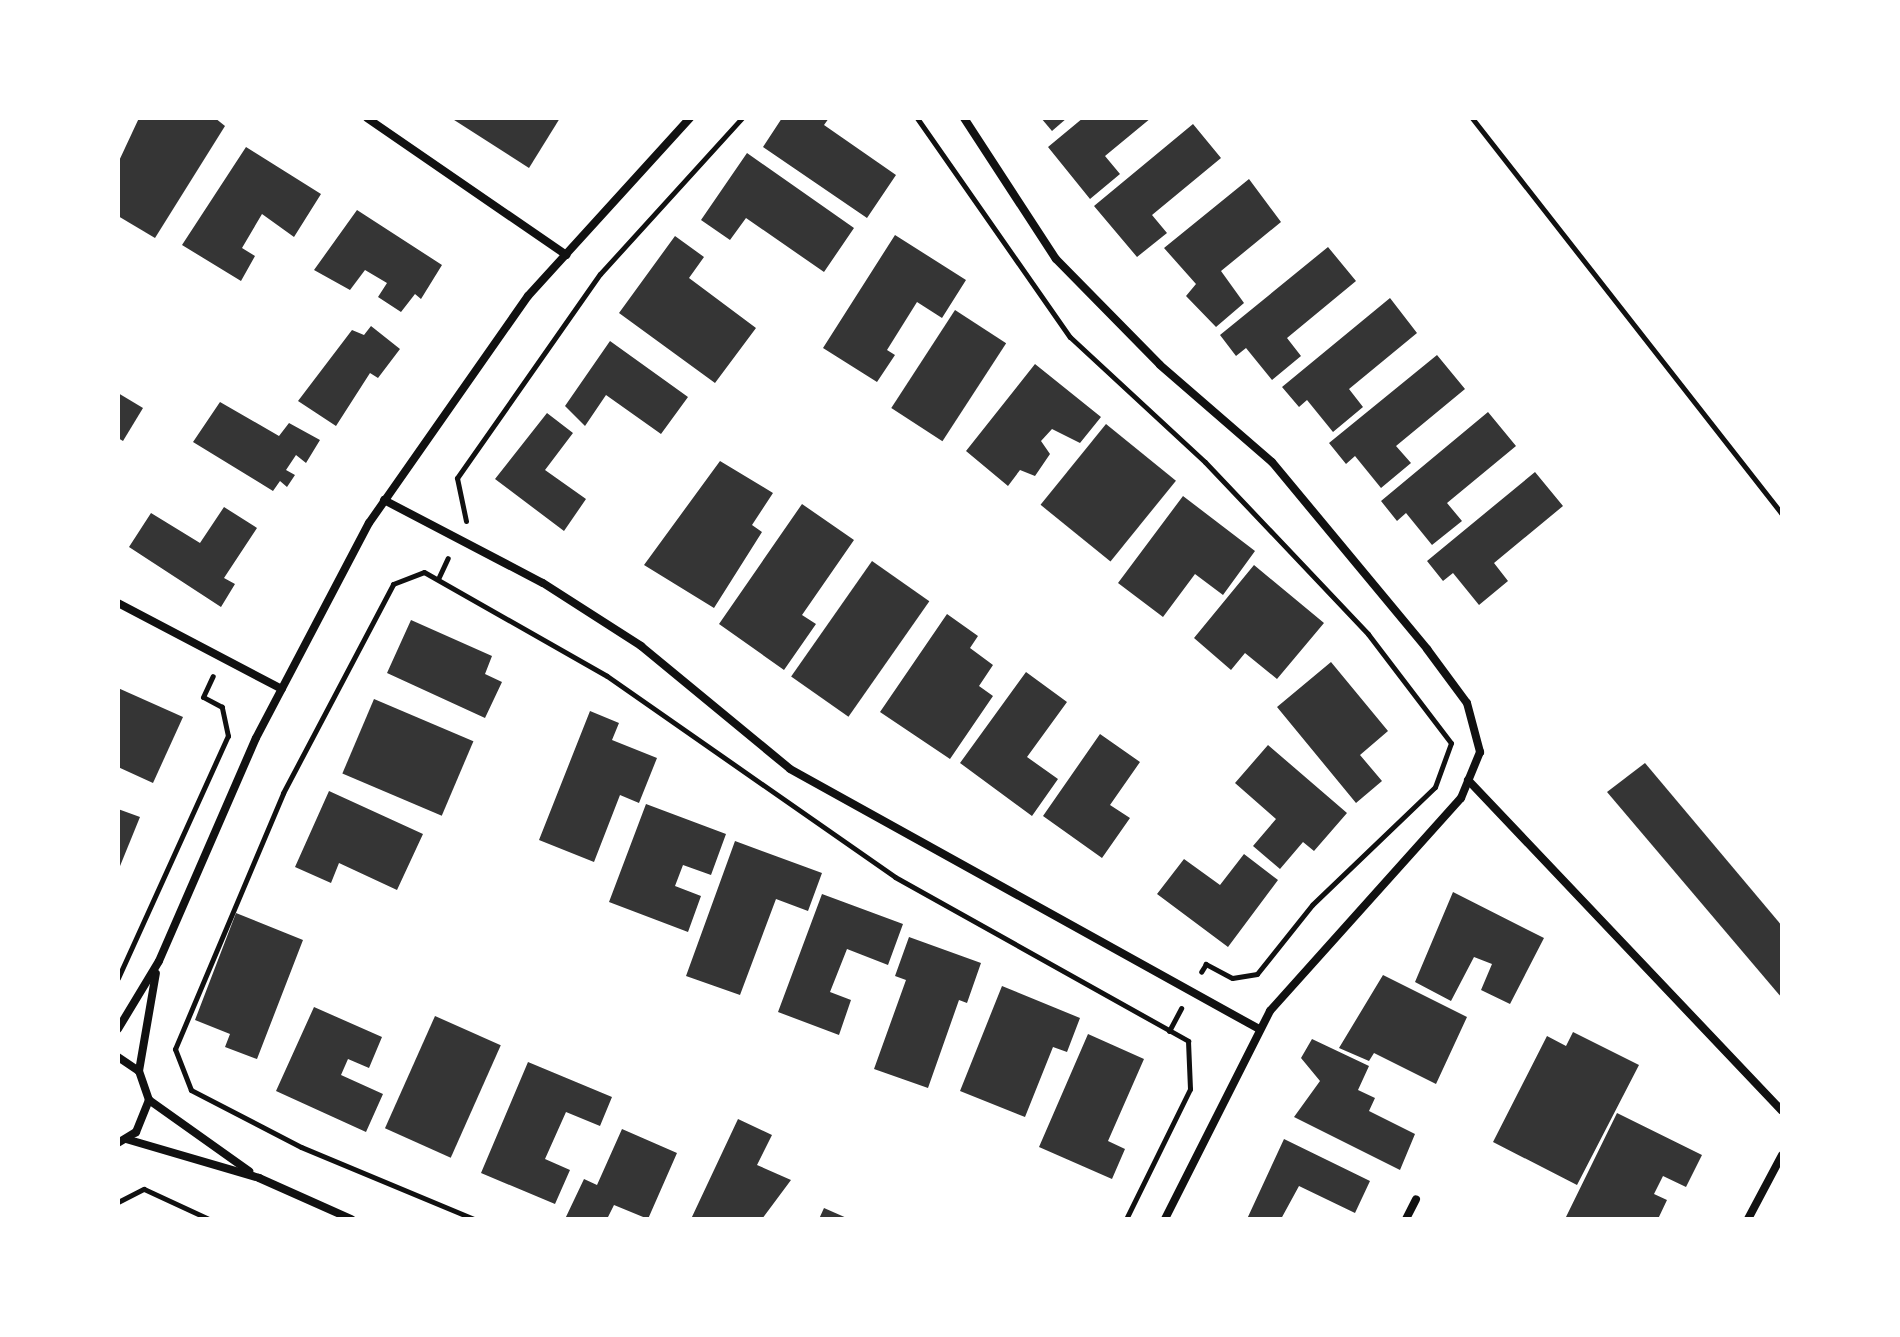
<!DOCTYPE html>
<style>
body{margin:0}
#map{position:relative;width:1900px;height:1337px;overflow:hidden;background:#fff;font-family:Mulish,sans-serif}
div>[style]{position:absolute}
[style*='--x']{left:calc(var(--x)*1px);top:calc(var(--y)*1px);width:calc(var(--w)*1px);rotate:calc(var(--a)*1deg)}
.building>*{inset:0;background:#353535;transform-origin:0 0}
.path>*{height:5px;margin:-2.5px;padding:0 2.5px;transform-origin:2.5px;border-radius:2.5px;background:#111}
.minor>*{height:8px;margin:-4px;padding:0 4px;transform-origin:4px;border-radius:4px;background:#111}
span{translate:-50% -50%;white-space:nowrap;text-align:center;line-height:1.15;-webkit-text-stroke:7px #fff;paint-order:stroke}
.frame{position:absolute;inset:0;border:120px solid #fff;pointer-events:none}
</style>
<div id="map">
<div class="building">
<i style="clip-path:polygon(139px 118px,215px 118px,225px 126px,155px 238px,118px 216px,118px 163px)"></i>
<i style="clip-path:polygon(451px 118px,560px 118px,529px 168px)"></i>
<i style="clip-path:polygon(782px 118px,829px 118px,824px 125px,896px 175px,867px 218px,763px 147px)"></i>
<i style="clip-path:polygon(1041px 118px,1067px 118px,1052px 131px)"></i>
<i style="clip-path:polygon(1083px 118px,1151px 118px,1105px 156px,1120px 174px,1090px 199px,1048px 147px)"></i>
<i style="clip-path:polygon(1193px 124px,1221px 158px,1152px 215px,1167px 233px,1137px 257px,1094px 206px)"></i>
<i style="clip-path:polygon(246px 147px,321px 194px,294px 237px,262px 214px,242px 248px,255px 256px,241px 281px,182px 245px)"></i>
<i style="clip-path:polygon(747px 153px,854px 228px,824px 272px,746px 218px,730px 240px,701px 220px)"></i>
<i style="clip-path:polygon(1249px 179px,1281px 222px,1221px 271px,1244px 303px,1216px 327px,1186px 296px,1196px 284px,1164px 248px)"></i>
<i style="clip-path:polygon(357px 210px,442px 265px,421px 299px,415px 294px,401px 312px,378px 297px,387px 283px,365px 270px,350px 290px,314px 270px)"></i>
<i style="clip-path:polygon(895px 235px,966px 280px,942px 318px,917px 302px,887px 350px,895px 355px,877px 382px,823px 348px)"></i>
<i style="clip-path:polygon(675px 236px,704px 257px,689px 278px,756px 328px,715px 383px,619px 313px)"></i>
<i style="clip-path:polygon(1328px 247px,1356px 281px,1287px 338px,1301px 356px,1272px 380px,1246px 348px,1236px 356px,1220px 335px)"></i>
<i style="clip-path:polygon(1390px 298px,1417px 333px,1349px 389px,1363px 407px,1333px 432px,1307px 400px,1299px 407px,1282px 387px)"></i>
<i style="left:955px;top:310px;width:61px;height:117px;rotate:33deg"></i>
<i style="clip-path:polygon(371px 326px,400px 349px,378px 378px,370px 373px,336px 426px,298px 401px,352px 330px,364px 335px)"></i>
<i style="clip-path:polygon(610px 341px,688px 397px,661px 434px,606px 395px,585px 426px,565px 406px)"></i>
<i style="clip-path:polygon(1437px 355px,1465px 389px,1396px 446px,1411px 463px,1381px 488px,1355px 456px,1346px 464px,1329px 443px)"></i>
<i style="clip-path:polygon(1035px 364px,1101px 417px,1080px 443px,1052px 429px,1041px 441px,1050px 454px,1035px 476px,1020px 470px,1008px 486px,966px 451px)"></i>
<i style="clip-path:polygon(118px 393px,143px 408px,123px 441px,118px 438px)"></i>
<i style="clip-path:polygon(220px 402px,279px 436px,289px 423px,320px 440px,306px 463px,296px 455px,286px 470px,295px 475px,287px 487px,280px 481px,273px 491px,193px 442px)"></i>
<i style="clip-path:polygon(1488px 412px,1516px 446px,1447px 503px,1462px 521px,1432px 545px,1406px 513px,1397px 521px,1381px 501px)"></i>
<i style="clip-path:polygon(547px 413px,573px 433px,545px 470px,586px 499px,564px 531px,495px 479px)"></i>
<i style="left:1106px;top:424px;width:90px;height:104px;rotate:39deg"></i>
<i style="clip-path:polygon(720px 461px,773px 493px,752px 525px,762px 532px,714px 608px,644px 565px)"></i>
<i style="clip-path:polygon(1535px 472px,1563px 506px,1494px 563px,1508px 581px,1479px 605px,1453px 573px,1443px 581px,1427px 561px)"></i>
<i style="clip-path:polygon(1183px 496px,1255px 551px,1223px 595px,1195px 574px,1163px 617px,1118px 583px)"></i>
<i style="clip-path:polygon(802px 504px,854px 540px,802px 615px,816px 624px,784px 670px,719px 624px)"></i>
<i style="clip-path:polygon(224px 507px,257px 528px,224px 578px,235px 584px,221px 607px,129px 547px,151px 513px,200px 543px)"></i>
<i style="left:872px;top:561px;width:70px;height:141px;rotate:35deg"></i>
<i style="clip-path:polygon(1254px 565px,1324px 623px,1277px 679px,1245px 653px,1231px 670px,1194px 638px)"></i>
<i style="clip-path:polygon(947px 614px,978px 636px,970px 648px,993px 665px,979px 686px,993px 696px,950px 759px,880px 712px)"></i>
<i style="clip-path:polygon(411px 620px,492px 656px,485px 674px,502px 682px,485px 718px,387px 673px)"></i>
<i style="clip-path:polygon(1331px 662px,1388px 731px,1360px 755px,1382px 781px,1356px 803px,1277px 707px)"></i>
<i style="clip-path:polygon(1026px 672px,1067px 702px,1027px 757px,1058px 779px,1032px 816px,960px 763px)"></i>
<i style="clip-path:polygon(118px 688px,183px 717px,153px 783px,118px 767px)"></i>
<i style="left:374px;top:699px;width:108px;height:81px;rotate:23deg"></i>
<i style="clip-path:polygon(590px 711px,619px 723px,612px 740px,657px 758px,639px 803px,620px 795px,594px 862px,539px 840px)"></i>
<i style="clip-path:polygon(1100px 734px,1140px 762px,1110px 805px,1130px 818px,1102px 858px,1043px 816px)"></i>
<i style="clip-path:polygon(1268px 745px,1347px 813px,1314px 851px,1303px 842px,1280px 869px,1253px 846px,1276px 819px,1235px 783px)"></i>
<i style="clip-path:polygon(1645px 763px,1782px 926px,1782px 998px,1607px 792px)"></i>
<i style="clip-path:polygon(329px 791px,423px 834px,397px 890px,339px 863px,331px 883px,295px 867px)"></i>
<i style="clip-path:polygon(646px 804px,726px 834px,711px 875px,683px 865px,675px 886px,701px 896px,688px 932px,609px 902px)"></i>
<i style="clip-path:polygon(118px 809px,140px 817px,118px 871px)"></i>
<i style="clip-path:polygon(735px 841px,822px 873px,808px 911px,776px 899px,740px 995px,686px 976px)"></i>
<i style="clip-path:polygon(1244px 854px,1278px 880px,1228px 947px,1157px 894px,1184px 859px,1220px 885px)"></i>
<i style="clip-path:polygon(1453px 892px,1544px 938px,1510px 1004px,1481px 990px,1492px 964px,1474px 957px,1451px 1001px,1415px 982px)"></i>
<i style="clip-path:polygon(822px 894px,903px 924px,888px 965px,847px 949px,830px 992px,851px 1000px,839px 1035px,778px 1012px)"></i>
<i style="clip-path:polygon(236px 913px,303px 940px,257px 1059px,225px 1047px,230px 1034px,195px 1020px)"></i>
<i style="clip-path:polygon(909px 937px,981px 963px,967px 1003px,959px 1000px,928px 1088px,874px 1069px,906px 980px,895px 976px)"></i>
<i style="clip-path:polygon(1383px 975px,1467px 1017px,1436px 1084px,1374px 1053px,1369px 1061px,1339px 1048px)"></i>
<i style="clip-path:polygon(1002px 986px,1080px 1018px,1067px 1052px,1053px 1047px,1025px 1117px,960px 1091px)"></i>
<i style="clip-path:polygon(314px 1007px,382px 1037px,369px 1068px,348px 1059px,341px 1075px,383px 1094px,366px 1132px,276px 1091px)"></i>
<i style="left:435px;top:1016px;width:72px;height:123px;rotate:24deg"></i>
<i style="clip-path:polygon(1573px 1032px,1639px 1065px,1577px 1185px,1493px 1142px,1547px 1036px,1566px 1046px)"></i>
<i style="clip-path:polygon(1088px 1034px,1144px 1059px,1108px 1141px,1125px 1149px,1112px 1179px,1039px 1147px)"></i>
<i style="clip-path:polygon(1312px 1039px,1369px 1066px,1358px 1090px,1375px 1098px,1369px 1111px,1415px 1134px,1400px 1170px,1294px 1117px,1320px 1081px,1301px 1058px)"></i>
<i style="clip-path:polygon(528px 1062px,612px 1097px,600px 1126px,566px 1112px,545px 1159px,570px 1170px,555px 1204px,481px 1173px)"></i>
<i style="clip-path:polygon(1617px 1113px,1702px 1155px,1686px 1187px,1663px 1176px,1654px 1194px,1667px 1200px,1658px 1219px,1565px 1219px)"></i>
<i style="clip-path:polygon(738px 1119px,772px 1135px,757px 1165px,791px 1180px,762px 1219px,691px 1219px)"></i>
<i style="clip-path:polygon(622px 1129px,677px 1153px,648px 1219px,614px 1205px,607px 1219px,565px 1219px,584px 1179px,597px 1185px)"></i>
<i style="clip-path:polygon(1284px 1139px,1370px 1181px,1355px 1213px,1299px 1186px,1281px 1219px,1247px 1219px)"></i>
<i style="clip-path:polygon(824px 1208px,849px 1219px,819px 1219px)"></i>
</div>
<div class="path">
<i style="--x:917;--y:118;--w:267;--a:55.1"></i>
<i style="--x:1070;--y:337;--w:184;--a:42.8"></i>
<i style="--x:1205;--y:462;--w:237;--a:46.5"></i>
<i style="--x:1368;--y:634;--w:137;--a:52.7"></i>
<i style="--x:1451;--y:743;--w:47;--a:110"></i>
<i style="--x:1435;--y:787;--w:170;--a:136.2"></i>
<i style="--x:1312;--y:905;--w:88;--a:128.6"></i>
<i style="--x:1257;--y:974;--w:25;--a:171"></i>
<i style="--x:1232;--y:978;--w:30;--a:-152"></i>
<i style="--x:1206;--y:964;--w:9;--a:122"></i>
<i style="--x:1472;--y:118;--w:503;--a:51.95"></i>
<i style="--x:466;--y:521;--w:44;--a:-101.8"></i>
<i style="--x:457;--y:478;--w:249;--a:-55"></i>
<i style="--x:600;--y:274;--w:211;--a:-47.7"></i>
<i style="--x:438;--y:579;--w:23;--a:-65"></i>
<i style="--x:118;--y:978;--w:266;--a:-65.6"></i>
<i style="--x:228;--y:736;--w:30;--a:-102"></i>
<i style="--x:222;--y:707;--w:21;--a:-152"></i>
<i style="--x:203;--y:697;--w:23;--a:-65"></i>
<i style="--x:1169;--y:1031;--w:26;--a:-62"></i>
<i style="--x:118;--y:1202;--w:29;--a:-27"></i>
<i style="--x:144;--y:1189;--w:72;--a:24.8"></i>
<i style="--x:474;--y:1219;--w:187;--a:-157.4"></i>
<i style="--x:301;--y:1147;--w:124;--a:-152.6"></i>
<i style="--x:191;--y:1090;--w:44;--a:-111.3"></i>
<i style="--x:175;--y:1049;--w:278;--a:-67.1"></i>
<i style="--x:283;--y:793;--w:236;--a:-62.2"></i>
<i style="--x:393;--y:584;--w:33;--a:-21"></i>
<i style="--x:424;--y:572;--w:210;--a:29.6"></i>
<i style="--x:607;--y:676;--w:351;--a:34.9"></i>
<i style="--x:895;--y:877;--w:336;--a:29.2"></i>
<i style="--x:1188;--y:1041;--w:48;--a:87.6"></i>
<i style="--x:1190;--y:1089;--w:145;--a:116.2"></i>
</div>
<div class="minor">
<i style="--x:367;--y:118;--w:242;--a:34.5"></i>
<i style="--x:964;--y:118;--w:168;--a:56.9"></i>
<i style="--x:1056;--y:259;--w:148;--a:45.5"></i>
<i style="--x:1160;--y:365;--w:148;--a:40.9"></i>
<i style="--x:1272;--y:462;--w:243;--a:50.3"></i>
<i style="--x:1427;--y:649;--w:67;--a:53.5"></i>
<i style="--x:1467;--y:703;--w:51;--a:75.1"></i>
<i style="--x:1480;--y:752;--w:50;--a:112.4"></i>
<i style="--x:1461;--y:798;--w:286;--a:131.9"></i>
<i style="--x:1270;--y:1011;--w:233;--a:116.8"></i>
<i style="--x:384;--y:500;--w:179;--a:27.6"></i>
<i style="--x:543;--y:583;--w:117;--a:32.7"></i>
<i style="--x:641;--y:646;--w:193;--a:39.5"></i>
<i style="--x:790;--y:769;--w:536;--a:29"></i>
<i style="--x:118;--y:603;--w:185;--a:27.7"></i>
<i style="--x:1468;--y:780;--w:456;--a:46.5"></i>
<i style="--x:118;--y:1029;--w:79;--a:-58.9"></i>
<i style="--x:159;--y:961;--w:243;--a:-66.5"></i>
<i style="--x:256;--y:738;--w:243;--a:-62.3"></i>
<i style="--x:369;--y:523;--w:277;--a:-55"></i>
<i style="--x:528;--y:296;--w:241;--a:-47.7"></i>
<i style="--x:118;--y:1057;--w:25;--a:34"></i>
<i style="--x:139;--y:1071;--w:31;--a:71"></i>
<i style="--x:149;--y:1100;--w:35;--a:112"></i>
<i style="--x:136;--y:1132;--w:21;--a:149"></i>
<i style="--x:139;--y:1071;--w:99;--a:-80.2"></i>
<i style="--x:149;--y:1100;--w:123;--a:35.4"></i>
<i style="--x:126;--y:1139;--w:139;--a:16.3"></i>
<i style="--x:259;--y:1178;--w:101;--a:24"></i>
<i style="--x:1406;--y:1219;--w:22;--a:-63"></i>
<i style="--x:1748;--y:1219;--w:72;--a:-62"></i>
</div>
<div class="frame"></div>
</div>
